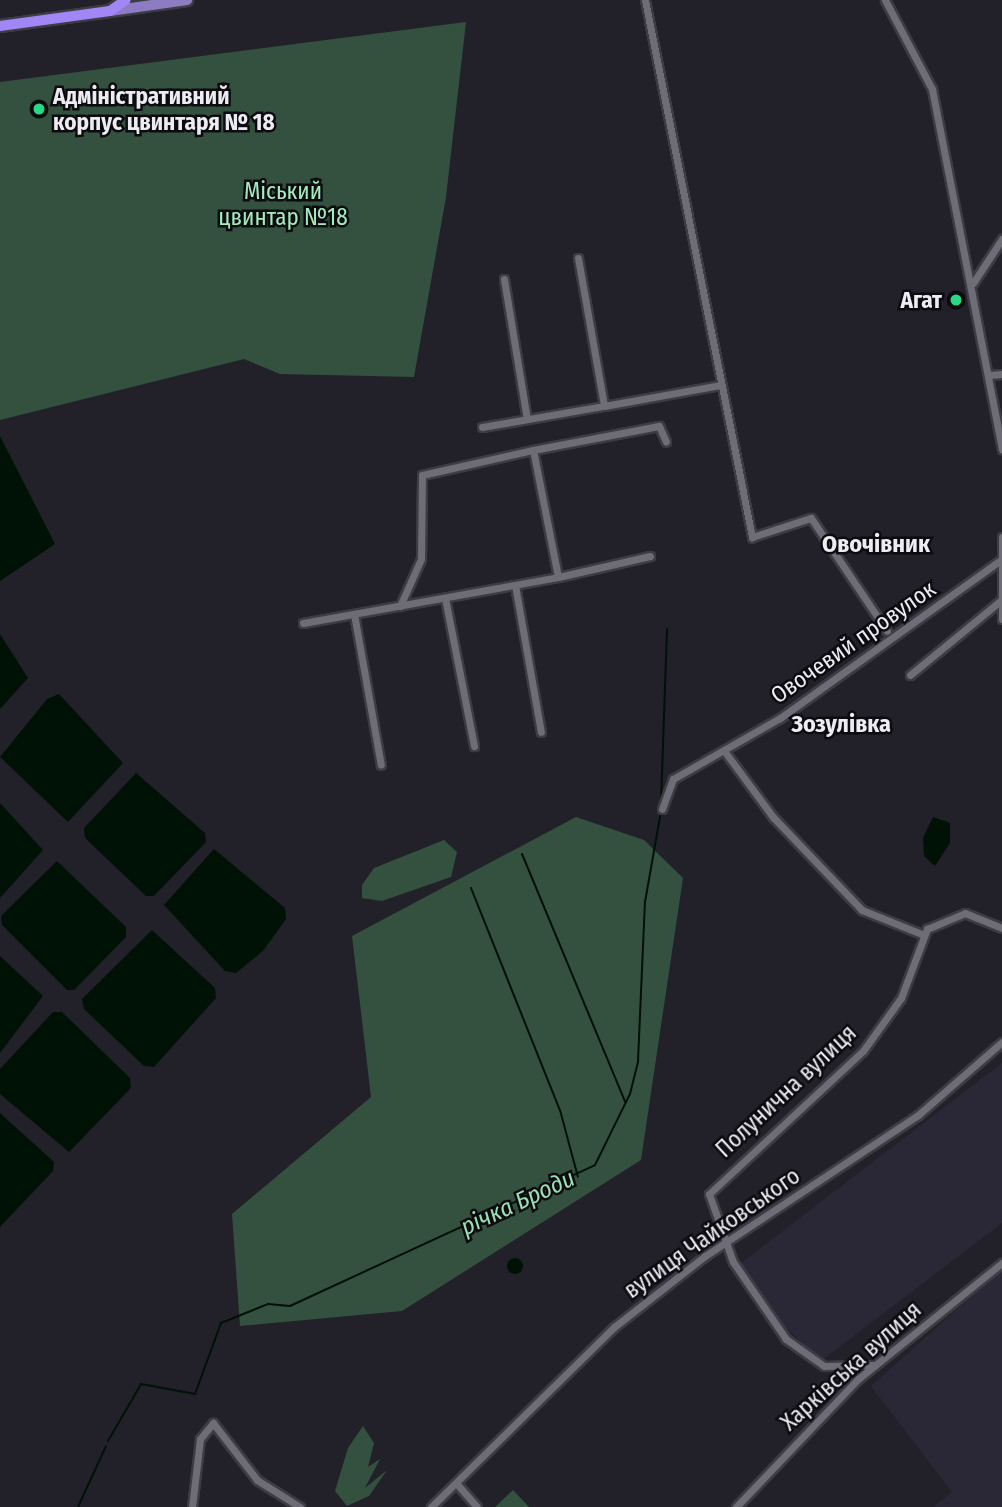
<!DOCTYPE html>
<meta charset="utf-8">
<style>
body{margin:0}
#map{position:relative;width:1002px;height:1507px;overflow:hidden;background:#222129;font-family:"Fira Sans Condensed",sans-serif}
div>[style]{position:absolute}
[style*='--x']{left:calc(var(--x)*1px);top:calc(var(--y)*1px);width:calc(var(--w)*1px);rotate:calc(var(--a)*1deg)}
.built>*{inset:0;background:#2a2836}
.green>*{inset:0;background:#33513e}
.water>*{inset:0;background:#001106}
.round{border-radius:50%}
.stream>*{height:2px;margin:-1px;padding:0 1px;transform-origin:1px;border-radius:1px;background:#001106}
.roads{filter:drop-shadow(2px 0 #3e3c43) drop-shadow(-2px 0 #3e3c43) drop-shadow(0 2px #3e3c43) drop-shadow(0 -2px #3e3c43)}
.minor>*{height:7px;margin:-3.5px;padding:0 3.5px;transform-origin:3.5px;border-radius:3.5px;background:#6e6c76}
.major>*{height:10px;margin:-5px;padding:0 5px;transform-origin:5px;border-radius:5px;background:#8d7cc2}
.highway>*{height:10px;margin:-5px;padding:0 5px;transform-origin:5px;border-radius:5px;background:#a187f5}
.dots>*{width:19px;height:19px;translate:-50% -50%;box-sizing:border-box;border:4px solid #0c0b0f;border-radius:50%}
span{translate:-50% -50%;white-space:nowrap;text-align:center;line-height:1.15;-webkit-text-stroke:5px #0c0b0f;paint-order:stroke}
.poi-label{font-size:23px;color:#edecf2;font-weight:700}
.left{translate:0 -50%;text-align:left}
.right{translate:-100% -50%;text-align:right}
.park-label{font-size:23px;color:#a3ecbe}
.street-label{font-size:23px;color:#edecf2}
.neighbourhood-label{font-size:24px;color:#edecf2;font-weight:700}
.water-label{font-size:24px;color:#9ae2b5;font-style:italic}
</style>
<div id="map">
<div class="built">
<i style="clip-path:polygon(1002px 1063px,1002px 1223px,821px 1361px,774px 1316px,736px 1267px)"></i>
<i style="clip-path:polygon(1002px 1269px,1002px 1507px,933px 1507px,952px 1492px,871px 1386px)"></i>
</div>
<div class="green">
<i style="clip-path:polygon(466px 22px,446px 197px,414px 377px,280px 374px,244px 359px,0 420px,0 82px)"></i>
<i style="clip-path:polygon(576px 817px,644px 840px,683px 878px,641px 1160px,402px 1311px,240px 1326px,232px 1214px,371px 1097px,352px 936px)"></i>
<i style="clip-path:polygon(444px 840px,457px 852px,451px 877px,382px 901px,362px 898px,362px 885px,374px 868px)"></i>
<i style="clip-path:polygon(363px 1426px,374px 1443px,368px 1467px,380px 1459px,365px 1488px,387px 1470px,369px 1496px,347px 1506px,335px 1491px,348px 1448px)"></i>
<i style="clip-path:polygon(513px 1490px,529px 1507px,495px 1507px)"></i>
</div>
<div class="water">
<i style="clip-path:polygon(0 436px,55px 544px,0 581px)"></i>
<i style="clip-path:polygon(0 634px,28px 678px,0 709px)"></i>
<i style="clip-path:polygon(59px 694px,123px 763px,68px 822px,0 757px,47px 699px)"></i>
<i style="clip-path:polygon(136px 773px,205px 833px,206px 842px,154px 896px,146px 896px,85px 838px,84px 828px)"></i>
<i style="clip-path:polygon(0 803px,43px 850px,0 898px)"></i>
<i style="clip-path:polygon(933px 817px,950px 823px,950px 843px,935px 866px,924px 856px,923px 838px)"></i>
<i style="clip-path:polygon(214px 849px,285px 908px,286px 919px,263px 951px,236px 973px,225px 971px,164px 905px)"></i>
<i style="clip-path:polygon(57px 861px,126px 927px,126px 937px,74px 990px,67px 990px,2px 925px,1px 916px)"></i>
<i style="clip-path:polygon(152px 930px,215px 988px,216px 998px,154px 1067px,144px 1066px,84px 1009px,82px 999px)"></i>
<i style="clip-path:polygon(0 956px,43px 996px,0 1053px)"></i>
<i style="clip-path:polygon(53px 1012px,62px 1012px,130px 1078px,131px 1088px,69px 1152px,0 1094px,0 1069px)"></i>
<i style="clip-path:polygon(0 1113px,54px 1162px,53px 1171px,0 1227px)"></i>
<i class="round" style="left:507px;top:1258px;width:16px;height:16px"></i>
</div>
<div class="stream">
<i style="--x:661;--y:802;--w:173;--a:-88"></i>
<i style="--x:522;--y:854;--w:268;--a:67.4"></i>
<i style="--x:471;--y:888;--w:239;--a:68.2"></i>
<i style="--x:560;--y:1110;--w:69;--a:75"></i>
<i style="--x:108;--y:1441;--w:66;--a:-59.9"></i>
<i style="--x:141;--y:1384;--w:55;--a:10.5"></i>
<i style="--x:195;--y:1394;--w:76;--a:-69.9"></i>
<i style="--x:221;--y:1323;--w:51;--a:-22"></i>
<i style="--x:268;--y:1304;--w:22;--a:5"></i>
<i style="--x:290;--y:1306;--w:336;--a:-24.8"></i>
<i style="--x:595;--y:1165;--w:79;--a:-63.8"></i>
<i style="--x:630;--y:1094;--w:34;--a:-76"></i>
<i style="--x:638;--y:1061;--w:159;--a:-87.5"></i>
<i style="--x:645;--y:902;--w:92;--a:-80"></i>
<i style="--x:78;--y:1507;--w:67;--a:-65.3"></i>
</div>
<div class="roads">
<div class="minor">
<i style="--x:645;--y:0;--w:548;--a:78.73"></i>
<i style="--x:752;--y:537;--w:62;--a:-17.9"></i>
<i style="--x:811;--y:518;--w:136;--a:56.1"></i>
<i style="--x:885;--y:0;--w:101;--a:62.2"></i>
<i style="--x:932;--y:89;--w:367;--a:79"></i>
<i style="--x:578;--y:258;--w:150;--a:80"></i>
<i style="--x:604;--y:406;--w:119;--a:-10.2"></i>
<i style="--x:504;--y:279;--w:142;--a:80.7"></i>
<i style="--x:973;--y:283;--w:53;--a:-56.6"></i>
<i style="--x:989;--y:375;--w:13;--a:-4"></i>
<i style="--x:482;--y:427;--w:124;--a:-9.8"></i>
<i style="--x:1002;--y:537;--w:82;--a:90"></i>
<i style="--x:650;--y:556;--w:94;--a:167.1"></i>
<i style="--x:558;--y:577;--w:129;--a:-101.1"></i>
<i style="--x:533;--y:450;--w:128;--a:-10.8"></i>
<i style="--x:659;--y:426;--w:17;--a:66"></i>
<i style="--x:515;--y:585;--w:149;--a:80"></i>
<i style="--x:445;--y:598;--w:151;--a:78.9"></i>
<i style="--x:400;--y:606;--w:51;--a:-65.9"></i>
<i style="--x:421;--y:559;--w:84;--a:-89.3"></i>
<i style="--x:422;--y:475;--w:114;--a:-12.7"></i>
<i style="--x:354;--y:614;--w:153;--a:79.9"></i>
<i style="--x:303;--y:623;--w:259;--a:-10.2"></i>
<i style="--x:910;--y:675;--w:117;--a:-39.4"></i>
<i style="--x:725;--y:752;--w:81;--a:53.6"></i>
<i style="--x:773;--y:817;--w:129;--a:46.3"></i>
<i style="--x:862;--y:910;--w:67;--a:22"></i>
<i style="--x:662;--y:809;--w:32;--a:-70"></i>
<i style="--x:673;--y:779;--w:123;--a:-29.7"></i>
<i style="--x:780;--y:718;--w:272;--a:-35.6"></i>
<i style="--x:875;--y:1365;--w:51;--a:178.9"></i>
<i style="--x:824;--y:1366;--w:47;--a:-144.6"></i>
<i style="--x:786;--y:1339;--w:93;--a:-124.5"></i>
<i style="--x:733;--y:1262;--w:72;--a:-109.4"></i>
<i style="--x:709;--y:1194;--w:210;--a:-42.9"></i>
<i style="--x:863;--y:1051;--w:65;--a:-54.4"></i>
<i style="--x:901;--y:998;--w:74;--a:-69.4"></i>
<i style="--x:927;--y:929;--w:41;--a:-22.8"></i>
<i style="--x:965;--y:913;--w:40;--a:22"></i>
<i style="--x:457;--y:1484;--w:30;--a:49"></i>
<i style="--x:192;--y:1507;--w:68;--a:-83.3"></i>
<i style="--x:200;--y:1439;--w:21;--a:-51"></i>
<i style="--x:213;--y:1423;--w:72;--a:52.3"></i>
<i style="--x:257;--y:1480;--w:51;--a:32.1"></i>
<i style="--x:431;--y:1507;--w:257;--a:-44.5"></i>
<i style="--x:614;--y:1327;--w:115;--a:-38"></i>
<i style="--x:705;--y:1256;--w:255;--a:-33.5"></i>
<i style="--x:918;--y:1115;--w:111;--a:-41"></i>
<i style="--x:736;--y:1507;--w:177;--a:-46.4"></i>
<i style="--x:858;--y:1379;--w:185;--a:-38.9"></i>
</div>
<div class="major">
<i style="--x:110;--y:11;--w:78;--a:-8.1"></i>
</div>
<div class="highway">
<i style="--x:0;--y:26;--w:111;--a:-7.8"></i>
<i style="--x:110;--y:11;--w:19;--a:-35"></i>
</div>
</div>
<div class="dots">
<i style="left:39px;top:109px;background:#27d885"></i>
<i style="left:956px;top:300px;background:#27d885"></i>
</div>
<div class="poi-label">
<span class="left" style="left:53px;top:109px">Адміністративний<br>корпус цвинтаря № 18</span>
<span class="right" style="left:942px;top:300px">Агат</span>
</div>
<div class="park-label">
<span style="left:283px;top:204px">Міський<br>цвинтар №18</span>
</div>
<div class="street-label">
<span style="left:853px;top:642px;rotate:-35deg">Овочевий провулок</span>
<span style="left:786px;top:1091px;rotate:-43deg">Полунична вулиця</span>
<span style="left:712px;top:1233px;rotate:-35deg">вулиця Чайковського</span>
<span style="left:851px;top:1366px;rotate:-42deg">Харківська вулиця</span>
</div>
<div class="neighbourhood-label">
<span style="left:876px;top:545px">Овочівник</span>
<span style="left:841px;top:725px">Зозулівка</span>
</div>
<div class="water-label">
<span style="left:518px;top:1203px;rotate:-25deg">річка Броди</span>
</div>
</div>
